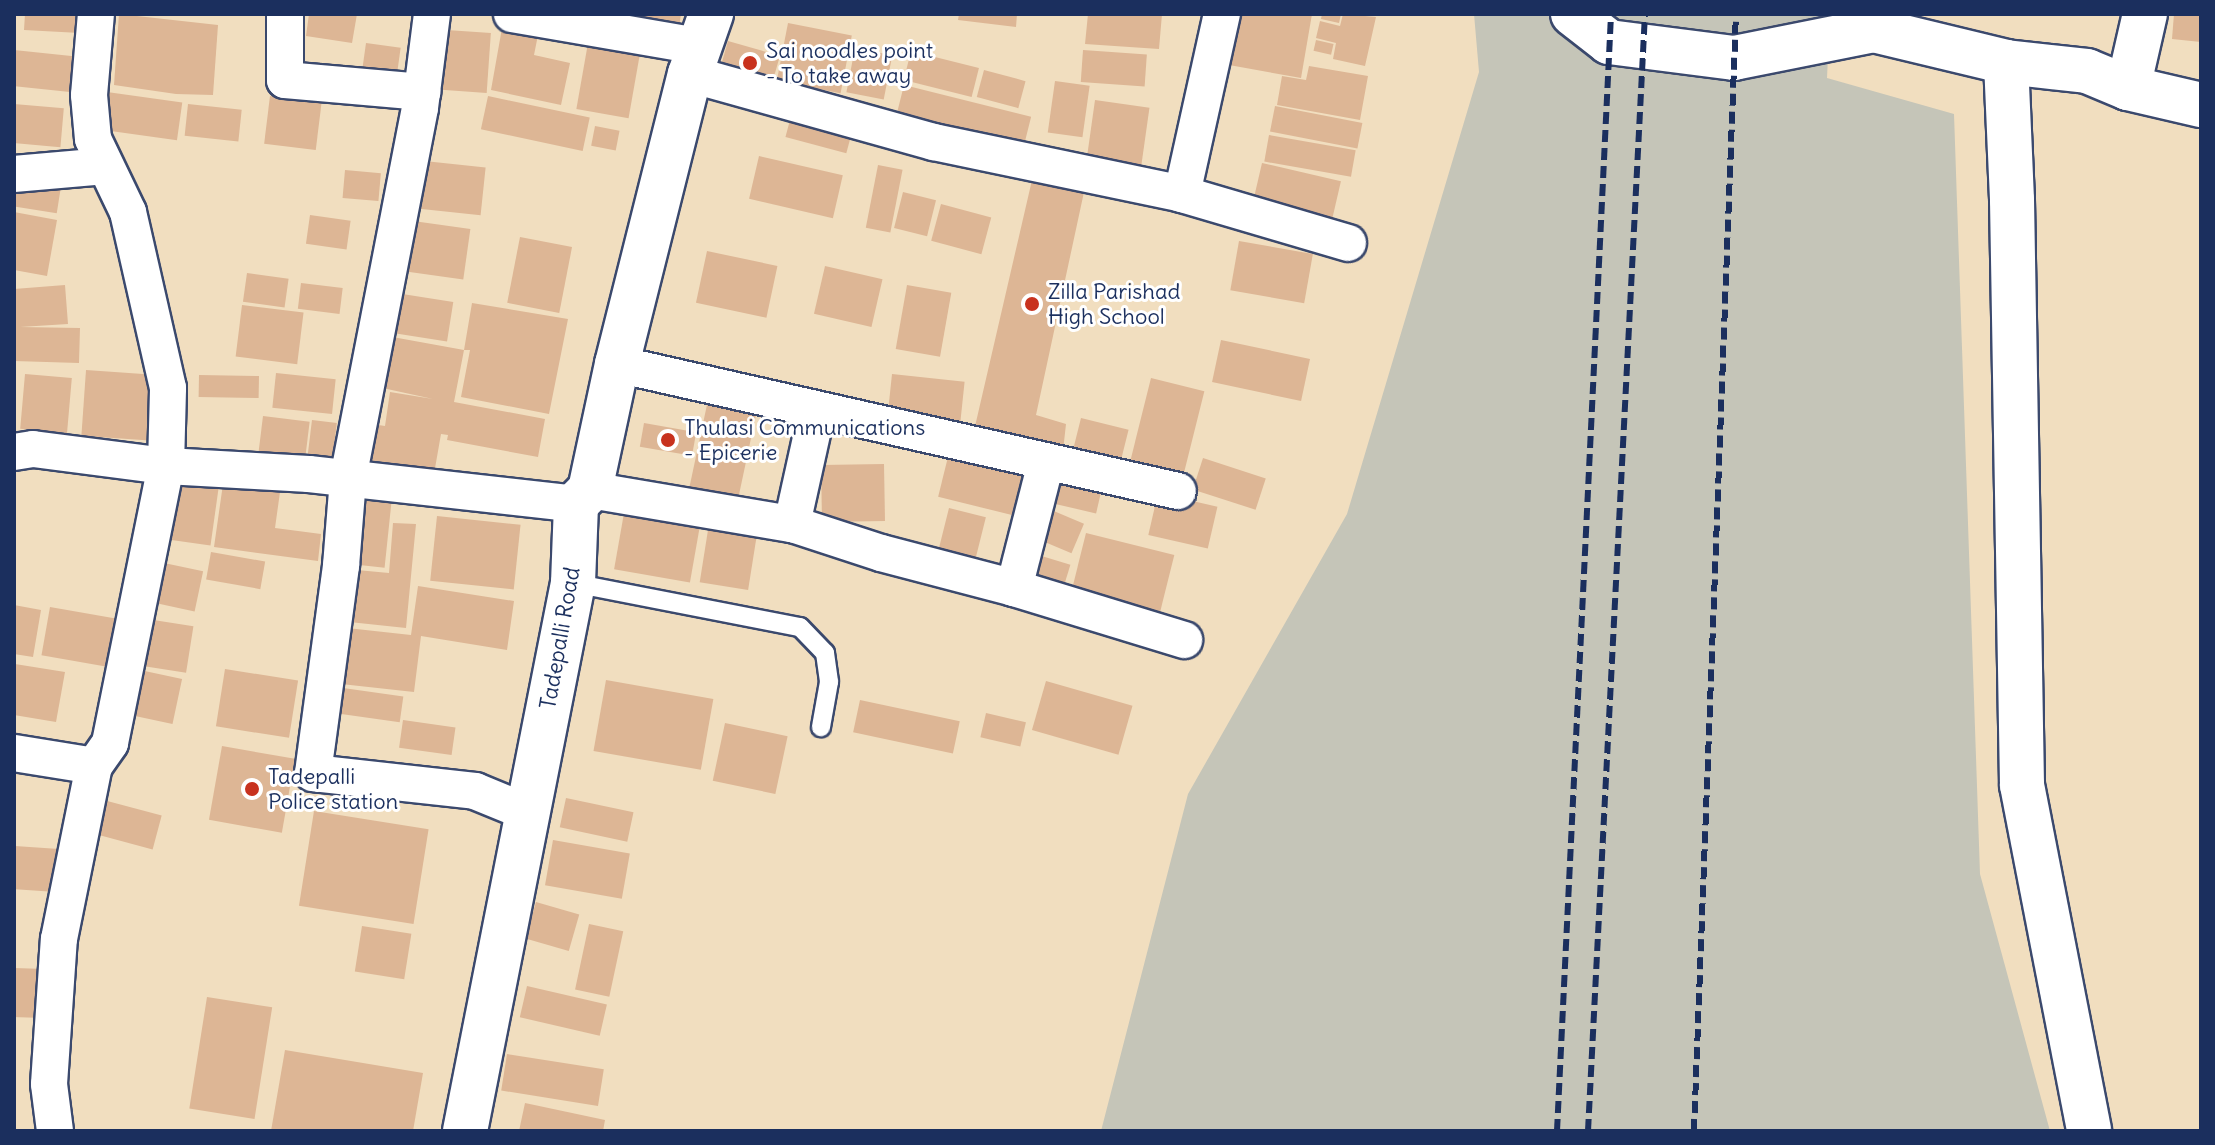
<!DOCTYPE html>
<style>
body{margin:0}
#map{position:relative;width:2215px;height:1145px;overflow:hidden;background:#f1debf;font-family:Delius,sans-serif}
div>[style]{position:absolute}
[style*='--x']{left:calc(var(--x)*1px);top:calc(var(--y)*1px);width:calc(var(--w)*1px);rotate:calc(var(--a)*1deg)}
.industrial>*{inset:0;background:#c5c5b8}
.building>*{inset:0;background:#ddb695;transform-origin:0 0}
.roads{filter:drop-shadow(2px 0 #3b496d) drop-shadow(-2px 0 #3b496d) drop-shadow(0 2px #3b496d) drop-shadow(0 -2px #3b496d)}
.lane>*{height:18px;margin:-9px;padding:0 9px;transform-origin:9px;border-radius:9px;background:#fff}
.street>*{height:36px;margin:-18px;padding:0 18px;transform-origin:18px;border-radius:18px;background:#fff}
.secondary>*{height:44px;margin:-22px;padding:0 22px;transform-origin:22px;border-radius:22px;background:#fff}
.rail>*{height:6px;margin-top:-3px;transform-origin:0;background:repeating-linear-gradient(90deg,#1b2f5e 0 12px,transparent 0 18px)}
.dots>*{width:22px;height:22px;translate:-50% -50%;box-sizing:border-box;border:4px solid #fff;border-radius:50%}
span{translate:-50% -50%;white-space:nowrap;text-align:center;line-height:1.15;-webkit-text-stroke:6px #fff;paint-order:stroke}
.poi-label{font-size:22px;color:#1b2f5e}
.left{translate:0 -50%;text-align:left}
.street-label{font-size:22px;color:#1b2f5e}
.frame{position:absolute;inset:0;border:16px solid #1b2f5e;pointer-events:none}
</style>
<div id="map">
<div class="industrial">
<i style="clip-path:polygon(1474px 14px,1830px 14px,1827px 78px,1954px 114px,1980px 874px,2050px 1131px,1101px 1131px,1188px 794px,1347px 514px,1479px 72px)"></i>
</div>
<div class="building">
<i style="clip-path:polygon(25px 14px,81px 14px,80px 33px,24px 30px)"></i>
<i style="clip-path:polygon(119px 14px,218px 25px,213px 95px,176px 94px,114px 85px)"></i>
<i style="clip-path:polygon(309px 14px,357px 14px,352px 43px,306px 36px)"></i>
<i style="clip-path:polygon(640px 14px,681px 14px,678px 34px,638px 29px)"></i>
<i style="clip-path:polygon(959px 14px,1017px 14px,1016px 27px,958px 20px)"></i>
<i style="clip-path:polygon(1088px 14px,1162px 14px,1159px 49px,1085px 44px)"></i>
<i style="clip-path:polygon(1227px 14px,1312px 14px,1301px 78px,1218px 63px)"></i>
<i style="clip-path:polygon(1322px 14px,1341px 14px,1339px 23px,1321px 19px)"></i>
<i style="clip-path:polygon(1343px 14px,1376px 17px,1365px 66px,1333px 59px,1336px 43px,1316px 38px,1320px 21px,1340px 26px)"></i>
<i style="clip-path:polygon(2174px 14px,2201px 14px,2201px 42px,2172px 39px)"></i>
<i style="left:788px;top:23px;width:65px;height:59px;rotate:11deg"></i>
<i style="clip-path:polygon(502px 28px,538px 35px,534px 55px,570px 63px,561px 105px,491px 90px)"></i>
<i style="left:432px;top:29px;width:59px;height:60px;rotate:4deg"></i>
<i style="left:1316px;top:40px;width:18px;height:11px;rotate:13deg"></i>
<i style="left:728px;top:41px;width:54px;height:29px;rotate:16deg"></i>
<i style="left:366px;top:43px;width:35px;height:36px;rotate:8deg"></i>
<i style="left:588px;top:43px;width:53px;height:67px;rotate:10deg"></i>
<i style="left:855px;top:48px;width:38px;height:45px;rotate:11deg"></i>
<i style="left:14px;top:50px;width:60px;height:36px;rotate:6deg"></i>
<i style="left:1083px;top:50px;width:64px;height:32px;rotate:4deg"></i>
<i style="left:911px;top:51px;width:70px;height:30px;rotate:14deg"></i>
<i style="clip-path:polygon(1309px 66px,1368px 76px,1360px 120px,1277px 105px,1282px 76px,1306px 80px)"></i>
<i style="left:984px;top:70px;width:43px;height:28px;rotate:15deg"></i>
<i style="left:1055px;top:81px;width:35px;height:52px;rotate:8deg"></i>
<i style="left:904px;top:85px;width:131px;height:32px;rotate:14deg"></i>
<i style="left:107px;top:92px;width:76px;height:38px;rotate:8deg"></i>
<i style="left:270px;top:96px;width:52px;height:48px;rotate:7deg"></i>
<i style="left:488px;top:96px;width:104px;height:34px;rotate:12deg"></i>
<i style="left:1095px;top:100px;width:55px;height:61px;rotate:8deg"></i>
<i style="left:14px;top:104px;width:50px;height:39px;rotate:5deg"></i>
<i style="left:188px;top:104px;width:54px;height:32px;rotate:6deg"></i>
<i style="left:794px;top:105px;width:63px;height:33px;rotate:15deg"></i>
<i style="left:1275px;top:106px;width:89px;height:26px;rotate:11deg"></i>
<i style="left:595px;top:126px;width:25px;height:20px;rotate:11deg"></i>
<i style="left:1269px;top:135px;width:88px;height:27px;rotate:10deg"></i>
<i style="left:759px;top:156px;width:86px;height:44px;rotate:13deg"></i>
<i style="left:415px;top:160px;width:71px;height:48px;rotate:6deg"></i>
<i style="left:1262px;top:163px;width:81px;height:54px;rotate:13deg"></i>
<i style="left:21px;top:164px;width:43px;height:43px;rotate:9deg"></i>
<i style="left:878px;top:165px;width:25px;height:64px;rotate:11deg"></i>
<i style="left:345px;top:170px;width:36px;height:28px;rotate:5deg"></i>
<i style="clip-path:polygon(1032px 180px,1084px 192px,1036px 415px,1066px 424px,1062px 460px,973px 435px)"></i>
<i style="left:903px;top:192px;width:34px;height:37px;rotate:14deg"></i>
<i style="left:941px;top:204px;width:52px;height:38px;rotate:15deg"></i>
<i style="clip-path:polygon(14px 212px,57px 220px,47px 276px,14px 270px)"></i>
<i style="left:310px;top:215px;width:41px;height:29px;rotate:8deg"></i>
<i style="left:406px;top:220px;width:65px;height:51px;rotate:8deg"></i>
<i style="left:520px;top:237px;width:53px;height:67px;rotate:11deg"></i>
<i style="left:1239px;top:241px;width:75px;height:50px;rotate:10deg"></i>
<i style="left:707px;top:251px;width:72px;height:53px;rotate:12deg"></i>
<i style="left:825px;top:266px;width:59px;height:49px;rotate:13deg"></i>
<i style="left:247px;top:273px;width:42px;height:29px;rotate:8deg"></i>
<i style="left:301px;top:283px;width:42px;height:26px;rotate:7deg"></i>
<i style="clip-path:polygon(65px 285px,68px 324px,20px 327px,80px 328px,79px 363px,14px 361px,14px 289px)"></i>
<i style="left:907px;top:285px;width:45px;height:65px;rotate:10deg"></i>
<i style="left:396px;top:293px;width:58px;height:40px;rotate:9deg"></i>
<i style="clip-path:polygon(472px 303px,568px 319px,549px 414px,461px 397px,470px 350px,464px 350px)"></i>
<i style="left:242px;top:305px;width:62px;height:52px;rotate:7deg"></i>
<i style="clip-path:polygon(387px 336px,464px 350px,454px 402px,545px 419px,538px 457px,447px 440px,448px 435px,441px 434px,434px 474px,360px 462px,365px 423px,385px 426px,390px 392px,433px 399px,378px 387px)"></i>
<i style="left:1221px;top:340px;width:91px;height:43px;rotate:12deg"></i>
<i style="left:86px;top:370px;width:68px;height:66px;rotate:4deg"></i>
<i style="left:276px;top:373px;width:60px;height:35px;rotate:6deg"></i>
<i style="left:25px;top:374px;width:47px;height:55px;rotate:5deg"></i>
<i style="left:892px;top:374px;width:73px;height:48px;rotate:6deg"></i>
<i style="left:199px;top:375px;width:60px;height:22px;rotate:1deg"></i>
<i style="left:1151px;top:378px;width:55px;height:99px;rotate:14deg"></i>
<i style="left:708px;top:400px;width:50px;height:98px;rotate:12deg"></i>
<i style="left:263px;top:416px;width:47px;height:40px;rotate:7deg"></i>
<i style="left:1081px;top:418px;width:49px;height:41px;rotate:14deg"></i>
<i style="left:312px;top:420px;width:25px;height:42px;rotate:7deg"></i>
<i style="left:644px;top:423px;width:53px;height:24px;rotate:10deg"></i>
<i style="left:949px;top:453px;width:89px;height:45px;rotate:14deg"></i>
<i style="left:1203px;top:458px;width:66px;height:33px;rotate:18deg"></i>
<i style="left:884px;top:464px;width:57px;height:63px;rotate:89deg"></i>
<i style="left:1050px;top:473px;width:54px;height:29px;rotate:13deg"></i>
<i style="left:176px;top:482px;width:43px;height:58px;rotate:8deg"></i>
<i style="clip-path:polygon(223px 484px,280px 492px,275px 528px,321px 534px,318px 561px,214px 547px)"></i>
<i style="left:1158px;top:493px;width:61px;height:43px;rotate:13deg"></i>
<i style="left:353px;top:495px;width:39px;height:69px;rotate:6deg"></i>
<i style="left:949px;top:508px;width:38px;height:52px;rotate:14deg"></i>
<i style="left:1049px;top:509px;width:38px;height:32px;rotate:23deg"></i>
<i style="left:624px;top:513px;width:77px;height:57px;rotate:10deg"></i>
<i style="left:437px;top:516px;width:84px;height:65px;rotate:6deg"></i>
<i style="clip-path:polygon(393px 523px,416px 524px,406px 628px,340px 621px,346px 569px,389px 573px)"></i>
<i style="left:708px;top:530px;width:49px;height:53px;rotate:9deg"></i>
<i style="left:1086px;top:533px;width:91px;height:70px;rotate:14deg"></i>
<i style="left:211px;top:552px;width:55px;height:28px;rotate:10deg"></i>
<i style="left:1035px;top:554px;width:37px;height:29px;rotate:17deg"></i>
<i style="left:164px;top:563px;width:40px;height:41px;rotate:12deg"></i>
<i style="clip-path:polygon(418px 586px,514px 601px,507px 650px,421px 636px,414px 692px,332px 683px,338px 627px,411px 635px)"></i>
<i style="clip-path:polygon(14px 605px,41px 610px,33px 657px,14px 654px)"></i>
<i style="left:50px;top:607px;width:71px;height:49px;rotate:10deg"></i>
<i style="left:147px;top:619px;width:47px;height:47px;rotate:9deg"></i>
<i style="clip-path:polygon(15px 664px,65px 672px,56px 722px,14px 715px)"></i>
<i style="left:225px;top:669px;width:74px;height:58px;rotate:9deg"></i>
<i style="left:140px;top:670px;width:43px;height:46px;rotate:12deg"></i>
<i style="left:606px;top:680px;width:109px;height:72px;rotate:10deg"></i>
<i style="left:1046px;top:681px;width:90px;height:51px;rotate:16deg"></i>
<i style="left:336px;top:687px;width:68px;height:26px;rotate:8deg"></i>
<i style="left:860px;top:700px;width:102px;height:33px;rotate:12deg"></i>
<i style="left:986px;top:713px;width:41px;height:25px;rotate:13deg"></i>
<i style="left:403px;top:720px;width:53px;height:28px;rotate:8deg"></i>
<i style="left:725px;top:723px;width:64px;height:59px;rotate:12deg"></i>
<i style="left:222px;top:746px;width:74px;height:75px;rotate:10deg"></i>
<i style="left:96px;top:798px;width:68px;height:35px;rotate:15deg"></i>
<i style="left:566px;top:798px;width:69px;height:30px;rotate:12deg"></i>
<i style="left:314px;top:811px;width:116px;height:96px;rotate:9deg"></i>
<i style="left:553px;top:840px;width:78px;height:46px;rotate:10deg"></i>
<i style="left:15px;top:846px;width:44px;height:43px;rotate:4deg"></i>
<i style="left:536px;top:902px;width:45px;height:38px;rotate:16deg"></i>
<i style="left:589px;top:924px;width:35px;height:67px;rotate:12deg"></i>
<i style="left:362px;top:926px;width:50px;height:46px;rotate:9deg"></i>
<i style="left:14px;top:968px;width:31px;height:49px;rotate:2deg"></i>
<i style="left:527px;top:986px;width:82px;height:32px;rotate:13deg"></i>
<i style="left:207px;top:997px;width:66px;height:113px;rotate:9deg"></i>
<i style="clip-path:polygon(285px 1050px,423px 1073px,413px 1131px,271px 1131px)"></i>
<i style="left:507px;top:1054px;width:98px;height:37px;rotate:9deg"></i>
<i style="clip-path:polygon(525px 1103px,605px 1120px,603px 1131px,519px 1131px)"></i>
</div>
<div class="roads">
<div class="lane">
<i style="--x:573;--y:583;--w:231;--a:11"></i>
<i style="--x:800;--y:627;--w:36;--a:46"></i>
<i style="--x:825;--y:653;--w:29;--a:82"></i>
<i style="--x:829;--y:682;--w:46;--a:100.1"></i>
</div>
<div class="street">
<i style="--x:285;--y:14;--w:66;--a:90"></i>
<i style="--x:285;--y:80;--w:138;--a:5"></i>
<i style="--x:432;--y:14;--w:95;--a:97.3"></i>
<i style="--x:420;--y:108;--w:378;--a:101"></i>
<i style="--x:348;--y:479;--w:87;--a:94.6"></i>
<i style="--x:341;--y:566;--w:209;--a:97.7"></i>
<i style="--x:313;--y:773;--w:163;--a:6.3"></i>
<i style="--x:475;--y:791;--w:55;--a:22.4"></i>
<i style="--x:512;--y:14;--w:188;--a:9.8"></i>
<i style="--x:690;--y:74;--w:253;--a:15.6"></i>
<i style="--x:934;--y:142;--w:253;--a:11.8"></i>
<i style="--x:1182;--y:194;--w:173;--a:16.4"></i>
<i style="--x:14;--y:174;--w:91;--a:-5"></i>
<i style="--x:1182;--y:194;--w:184;--a:-77.5"></i>
<i style="--x:617;--y:364;--w:575;--a:12.76"></i>
<i style="--x:14;--y:452;--w:19;--a:-9"></i>
<i style="--x:33;--y:449;--w:134;--a:7.3"></i>
<i style="--x:166;--y:466;--w:143;--a:3.2"></i>
<i style="--x:309;--y:474;--w:269;--a:6.4"></i>
<i style="--x:590;--y:490;--w:205;--a:9.6"></i>
<i style="--x:792;--y:524;--w:94;--a:18"></i>
<i style="--x:881;--y:553;--w:138;--a:14.7"></i>
<i style="--x:1014;--y:588;--w:178;--a:17"></i>
<i style="--x:792;--y:524;--w:116;--a:-77.5"></i>
<i style="--x:1014;--y:588;--w:130;--a:-75.7"></i>
<i style="--x:14;--y:753;--w:81;--a:9.2"></i>
<i style="--x:55;--y:1131;--w:47;--a:-97.3"></i>
<i style="--x:49;--y:1084;--w:145;--a:-86.1"></i>
<i style="--x:59;--y:939;--w:177;--a:-78.6"></i>
<i style="--x:94;--y:766;--w:28;--a:-55"></i>
<i style="--x:110;--y:743;--w:283;--a:-78.6"></i>
<i style="--x:166;--y:466;--w:78;--a:-88.5"></i>
<i style="--x:168;--y:388;--w:180;--a:-102.8"></i>
<i style="--x:128;--y:212;--w:81;--a:-115.6"></i>
<i style="--x:93;--y:139;--w:44;--a:-95.2"></i>
<i style="--x:89;--y:95;--w:81;--a:-85.1"></i>
</div>
<div class="secondary">
<i style="--x:1573;--y:14;--w:46;--a:37.9"></i>
<i style="--x:1609;--y:42;--w:126;--a:7.3"></i>
<i style="--x:1734;--y:58;--w:143;--a:-11.3"></i>
<i style="--x:1874;--y:30;--w:136;--a:13.6"></i>
<i style="--x:2006;--y:62;--w:81;--a:6.3"></i>
<i style="--x:2087;--y:71;--w:44;--a:22.5"></i>
<i style="--x:2128;--y:88;--w:75;--a:13.1"></i>
<i style="--x:2006;--y:62;--w:138;--a:87.5"></i>
<i style="--x:2012;--y:200;--w:585;--a:89.02"></i>
<i style="--x:2022;--y:785;--w:352;--a:79"></i>
<i style="--x:2128;--y:88;--w:76;--a:-77.1"></i>
<i style="--x:465;--y:1131;--w:559;--a:-78.85"></i>
<i style="--x:573;--y:583;--w:79;--a:-87.8"></i>
<i style="--x:576;--y:504;--w:20;--a:-45"></i>
<i style="--x:590;--y:490;--w:129;--a:-77.9"></i>
<i style="--x:617;--y:364;--w:299;--a:-75.9"></i>
<i style="--x:690;--y:74;--w:64;--a:-70.7"></i>
</div>
</div>
<div class="rail">
<i style="--x:1557;--y:1131;--w:1118;--a:-87.23"></i>
<i style="--x:1588;--y:1131;--w:1118;--a:-87.08"></i>
<i style="--x:1694;--y:1131;--w:1118;--a:-87.85"></i>
</div>
<div class="dots">
<i style="left:750px;top:63px;background:#c8321e"></i>
<i style="left:1032px;top:304px;background:#c8321e"></i>
<i style="left:668px;top:440px;background:#c8321e"></i>
<i style="left:252px;top:789px;background:#c8321e"></i>
</div>
<div class="poi-label">
<span class="left" style="left:766px;top:63px">Sai noodles point<br>- To take away</span>
<span class="left" style="left:1048px;top:304px">Zilla Parishad<br>High School</span>
<span class="left" style="left:684px;top:440px">Thulasi Communications<br>- Epicerie</span>
<span class="left" style="left:268px;top:789px">Tadepalli<br>Police station</span>
</div>
<div class="street-label">
<span style="left:560px;top:638px;rotate:-80deg">Tadepalli Road</span>
</div>
<div class="frame"></div>
</div>
